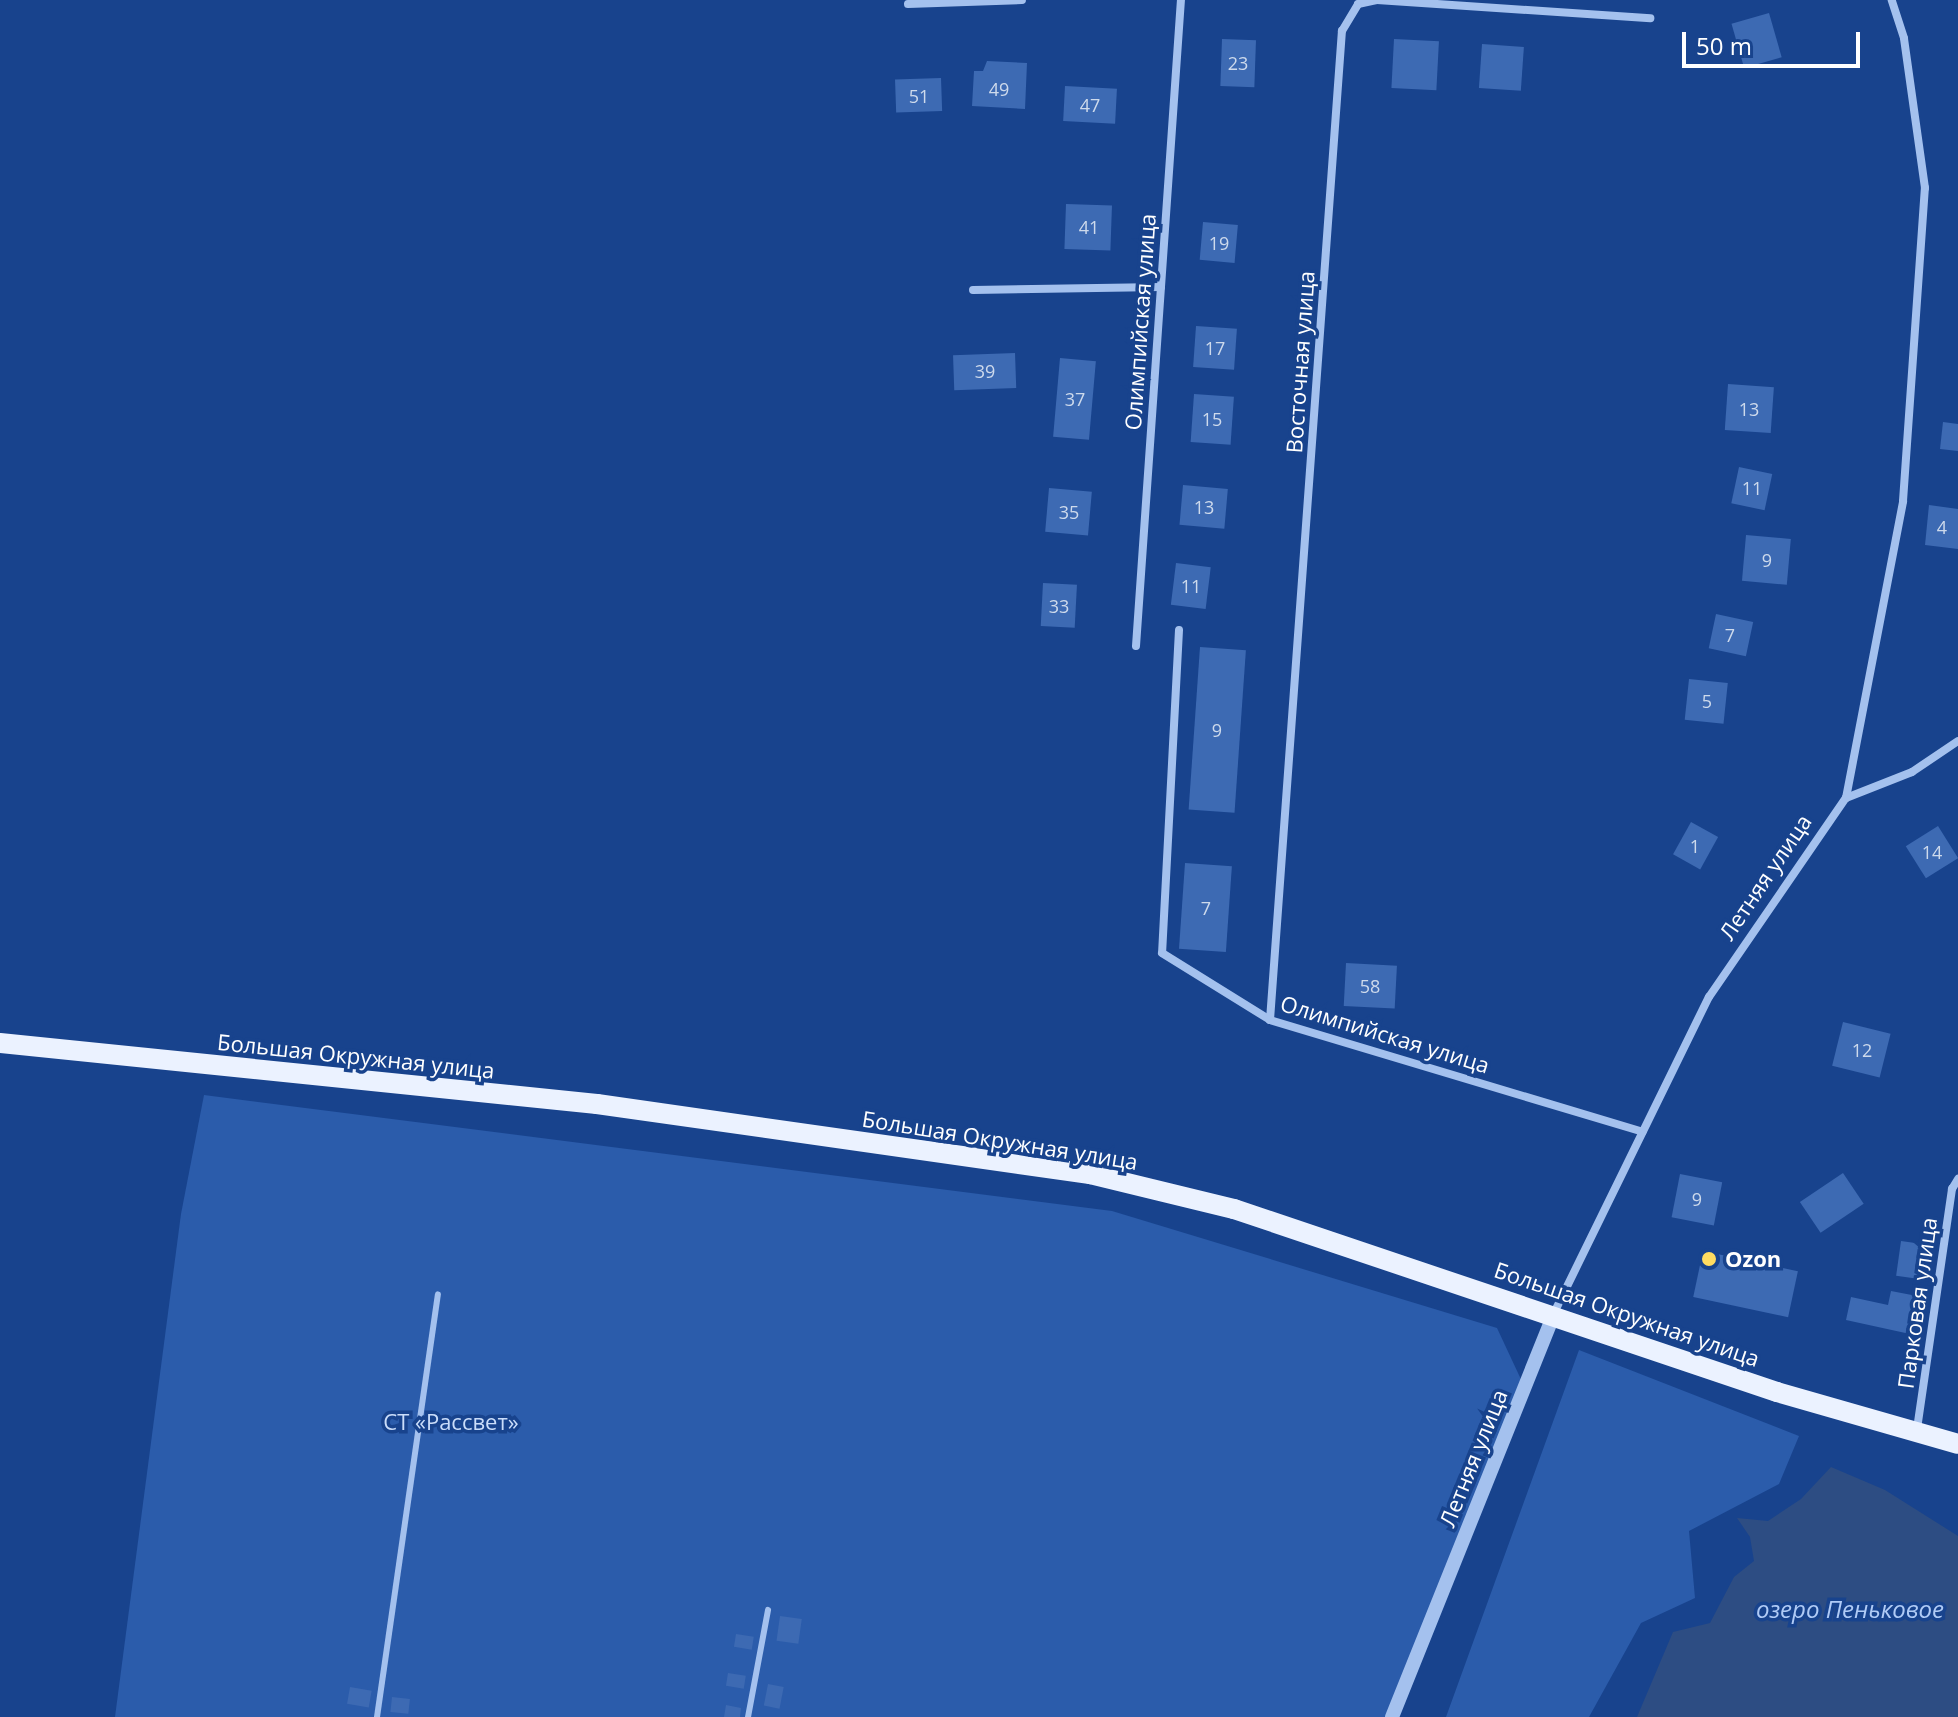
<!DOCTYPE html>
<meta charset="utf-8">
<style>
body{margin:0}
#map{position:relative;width:1958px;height:1717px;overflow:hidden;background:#18438d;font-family:"Open Sans",sans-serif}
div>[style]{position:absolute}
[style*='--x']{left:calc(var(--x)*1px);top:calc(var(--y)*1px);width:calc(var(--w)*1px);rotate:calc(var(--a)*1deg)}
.green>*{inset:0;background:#2b5cab}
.water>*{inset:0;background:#2d4d83}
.building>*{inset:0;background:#3d6ab3;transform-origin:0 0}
.service>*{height:6px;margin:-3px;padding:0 3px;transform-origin:3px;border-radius:3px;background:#a4c1ee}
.minor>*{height:8px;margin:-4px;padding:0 4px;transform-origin:4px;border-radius:4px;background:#a4c1ee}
.tertiary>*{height:14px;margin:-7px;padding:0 7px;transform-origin:7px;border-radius:7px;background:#a4c1ee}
.primary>*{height:20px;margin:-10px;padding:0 10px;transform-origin:10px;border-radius:10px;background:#ebf2ff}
.dots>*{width:22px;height:22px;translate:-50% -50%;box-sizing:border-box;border:4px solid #18438d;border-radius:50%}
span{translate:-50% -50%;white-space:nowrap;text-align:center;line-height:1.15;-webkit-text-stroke:7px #18438d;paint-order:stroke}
.number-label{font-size:18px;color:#cedaec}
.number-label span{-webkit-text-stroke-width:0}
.street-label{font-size:22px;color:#fff}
.poi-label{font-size:22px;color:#fff;font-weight:700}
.left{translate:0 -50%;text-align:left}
.park-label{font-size:22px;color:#caddfa}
.water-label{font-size:24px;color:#b0cbf6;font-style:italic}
.scale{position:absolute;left:1682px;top:32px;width:178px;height:36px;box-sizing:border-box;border:4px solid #fff;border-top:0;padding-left:10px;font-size:24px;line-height:28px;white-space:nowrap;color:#fff;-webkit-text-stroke:6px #18438d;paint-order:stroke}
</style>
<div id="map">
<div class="green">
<i style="clip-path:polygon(204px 1095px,1112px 1211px,1497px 1328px,1525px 1388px,1398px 1717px,115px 1717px,181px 1214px)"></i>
<i style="clip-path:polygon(1579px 1350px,1799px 1436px,1779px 1484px,1689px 1531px,1695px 1598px,1641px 1623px,1589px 1717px,1446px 1717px)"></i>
</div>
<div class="water">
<i style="clip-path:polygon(1831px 1467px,1885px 1490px,1958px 1536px,1958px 1717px,1637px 1717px,1673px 1632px,1710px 1623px,1734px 1577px,1754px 1561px,1750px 1537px,1737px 1518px,1768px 1521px,1801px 1499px)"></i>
</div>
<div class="building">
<i style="left:1769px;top:13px;width:46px;height:39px;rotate:74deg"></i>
<i style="left:1222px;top:39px;width:34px;height:47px;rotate:2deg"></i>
<i style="left:1394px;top:39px;width:45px;height:49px;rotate:3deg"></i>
<i style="left:1482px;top:44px;width:42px;height:44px;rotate:4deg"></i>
<i style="clip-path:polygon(987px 61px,1027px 63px,1025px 109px,972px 106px,974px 71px,983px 71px)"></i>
<i style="left:941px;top:78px;width:33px;height:46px;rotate:88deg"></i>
<i style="left:1065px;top:86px;width:52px;height:35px;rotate:3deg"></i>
<i style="left:1066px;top:204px;width:46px;height:45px;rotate:2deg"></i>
<i style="left:1203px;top:222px;width:35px;height:38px;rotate:5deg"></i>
<i style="left:1196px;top:326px;width:41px;height:41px;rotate:4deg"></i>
<i style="left:1015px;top:353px;width:35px;height:62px;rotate:88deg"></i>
<i style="left:1060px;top:358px;width:36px;height:79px;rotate:5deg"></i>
<i style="left:1728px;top:384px;width:46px;height:46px;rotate:4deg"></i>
<i style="left:1194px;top:394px;width:40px;height:48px;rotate:4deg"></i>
<i style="clip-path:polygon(1943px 422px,1958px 424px,1958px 451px,1940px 449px)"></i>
<i style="left:1739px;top:467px;width:34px;height:37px;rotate:12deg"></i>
<i style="left:1183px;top:485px;width:45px;height:40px;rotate:5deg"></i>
<i style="left:1049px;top:488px;width:43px;height:44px;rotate:5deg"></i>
<i style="clip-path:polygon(1929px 505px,1958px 509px,1958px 549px,1925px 545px)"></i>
<i style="left:1746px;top:535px;width:45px;height:46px;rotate:5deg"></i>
<i style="left:1176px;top:563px;width:35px;height:42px;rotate:7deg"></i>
<i style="left:1043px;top:583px;width:34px;height:43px;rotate:3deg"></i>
<i style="left:1716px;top:614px;width:38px;height:35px;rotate:12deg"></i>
<i style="left:1200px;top:647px;width:46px;height:163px;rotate:4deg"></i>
<i style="left:1689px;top:679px;width:39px;height:41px;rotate:6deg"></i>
<i style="left:1691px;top:822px;width:31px;height:37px;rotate:29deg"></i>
<i style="left:1938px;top:826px;width:38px;height:38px;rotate:58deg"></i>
<i style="left:1185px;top:863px;width:47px;height:86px;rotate:4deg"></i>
<i style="left:1346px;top:963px;width:51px;height:43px;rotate:3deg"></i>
<i style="left:1843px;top:1022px;width:49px;height:45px;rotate:14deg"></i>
<i style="left:1843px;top:1173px;width:37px;height:52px;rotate:56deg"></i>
<i style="left:1680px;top:1174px;width:43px;height:44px;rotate:11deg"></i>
<i style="left:1901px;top:1241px;width:27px;height:35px;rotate:8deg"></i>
<i style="left:1703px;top:1251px;width:97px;height:47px;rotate:12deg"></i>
<i style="clip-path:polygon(1891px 1291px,1917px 1296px,1910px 1334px,1846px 1320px,1851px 1297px,1888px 1305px)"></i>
<i style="left:780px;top:1616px;width:22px;height:25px;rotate:8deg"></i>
<i style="left:736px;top:1634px;width:18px;height:13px;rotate:9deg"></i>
<i style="left:728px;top:1673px;width:18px;height:13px;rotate:9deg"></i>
<i style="left:768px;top:1684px;width:16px;height:22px;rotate:11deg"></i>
<i style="left:350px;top:1687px;width:22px;height:17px;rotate:10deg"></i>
<i style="left:392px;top:1697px;width:18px;height:15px;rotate:6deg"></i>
<i style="clip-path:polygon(726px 1705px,741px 1708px,740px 1717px,724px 1717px)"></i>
</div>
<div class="service">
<i style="--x:377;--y:1717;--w:427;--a:-81.8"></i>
<i style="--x:748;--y:1717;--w:109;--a:-79.4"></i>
</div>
<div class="minor">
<i style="--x:908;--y:4;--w:114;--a:-2"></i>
<i style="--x:973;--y:290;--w:188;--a:-0.9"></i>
<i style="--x:1179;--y:630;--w:323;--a:93"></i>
<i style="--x:1162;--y:953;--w:127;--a:31.8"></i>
<i style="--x:1270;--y:1020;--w:389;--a:16.7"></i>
<i style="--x:1136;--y:646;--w:648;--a:-86.02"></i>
<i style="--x:1846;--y:798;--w:71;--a:-21.5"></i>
<i style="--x:1912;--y:772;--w:55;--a:-34"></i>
<i style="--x:1270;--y:1020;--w:992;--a:-85.84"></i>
<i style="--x:1342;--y:31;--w:31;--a:-59"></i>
<i style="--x:1358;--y:4;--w:19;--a:-12"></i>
<i style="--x:1377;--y:0;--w:274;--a:3.8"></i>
<i style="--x:1554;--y:1313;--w:352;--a:-63.9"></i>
<i style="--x:1709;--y:997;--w:242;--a:-55.5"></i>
<i style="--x:1846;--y:798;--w:302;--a:-79.1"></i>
<i style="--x:1903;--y:501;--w:314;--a:-86"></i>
<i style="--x:1925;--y:188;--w:151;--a:-98"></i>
<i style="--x:1904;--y:38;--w:40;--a:-108"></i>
<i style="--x:1917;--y:1429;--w:243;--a:-81.7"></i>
<i style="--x:1952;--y:1189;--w:12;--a:-59"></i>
</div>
<div class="tertiary">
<i style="--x:1392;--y:1717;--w:435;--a:-68.1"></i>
</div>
<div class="primary">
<i style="--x:0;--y:1043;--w:600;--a:5.83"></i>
<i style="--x:597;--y:1104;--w:498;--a:8.1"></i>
<i style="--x:1090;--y:1174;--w:148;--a:13.7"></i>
<i style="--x:1234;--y:1209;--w:573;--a:18.62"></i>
<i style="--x:1777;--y:1392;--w:188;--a:16"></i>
</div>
<div class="dots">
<i style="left:1709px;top:1259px;background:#ffdc61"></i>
</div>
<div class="number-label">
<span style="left:1238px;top:63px">23</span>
<span style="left:999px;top:89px">49</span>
<span style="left:919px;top:96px">51</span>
<span style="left:1090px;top:105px">47</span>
<span style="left:1089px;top:227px">41</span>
<span style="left:1219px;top:243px">19</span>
<span style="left:1215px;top:348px">17</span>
<span style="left:985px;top:371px">39</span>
<span style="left:1075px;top:399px">37</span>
<span style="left:1749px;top:409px">13</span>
<span style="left:1212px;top:419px">15</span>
<span style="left:1752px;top:488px">11</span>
<span style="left:1204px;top:507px">13</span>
<span style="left:1069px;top:512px">35</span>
<span style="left:1942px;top:527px">4</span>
<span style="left:1767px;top:560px">9</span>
<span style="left:1191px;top:586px">11</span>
<span style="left:1059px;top:606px">33</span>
<span style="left:1730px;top:635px">7</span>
<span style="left:1707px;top:701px">5</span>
<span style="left:1217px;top:730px">9</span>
<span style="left:1695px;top:846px">1</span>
<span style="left:1932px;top:852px">14</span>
<span style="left:1206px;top:908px">7</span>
<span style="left:1370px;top:986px">58</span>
<span style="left:1862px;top:1050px">12</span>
<span style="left:1697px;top:1199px">9</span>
</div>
<div class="street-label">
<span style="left:1140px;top:322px;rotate:-86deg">Олимпийская улица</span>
<span style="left:1300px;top:362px;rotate:-86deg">Восточная улица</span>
<span style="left:1765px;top:877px;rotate:-56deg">Летняя улица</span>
<span style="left:1385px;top:1034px;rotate:17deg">Олимпийская улица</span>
<span style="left:356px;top:1056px;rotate:6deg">Большая Окружная улица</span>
<span style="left:1000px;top:1140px;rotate:9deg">Большая Окружная улица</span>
<span style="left:1917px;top:1303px;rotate:-82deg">Парковая улица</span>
<span style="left:1627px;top:1314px;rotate:19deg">Большая Окружная улица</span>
<span style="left:1473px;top:1458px;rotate:-68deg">Летняя улица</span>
</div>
<div class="poi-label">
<span class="left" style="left:1725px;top:1259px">Ozon</span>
</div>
<div class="park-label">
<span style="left:451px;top:1422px">СТ «Рассвет»</span>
</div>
<div class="water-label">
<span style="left:1850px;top:1609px">озеро Пеньковое</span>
</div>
<div class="scale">50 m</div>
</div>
